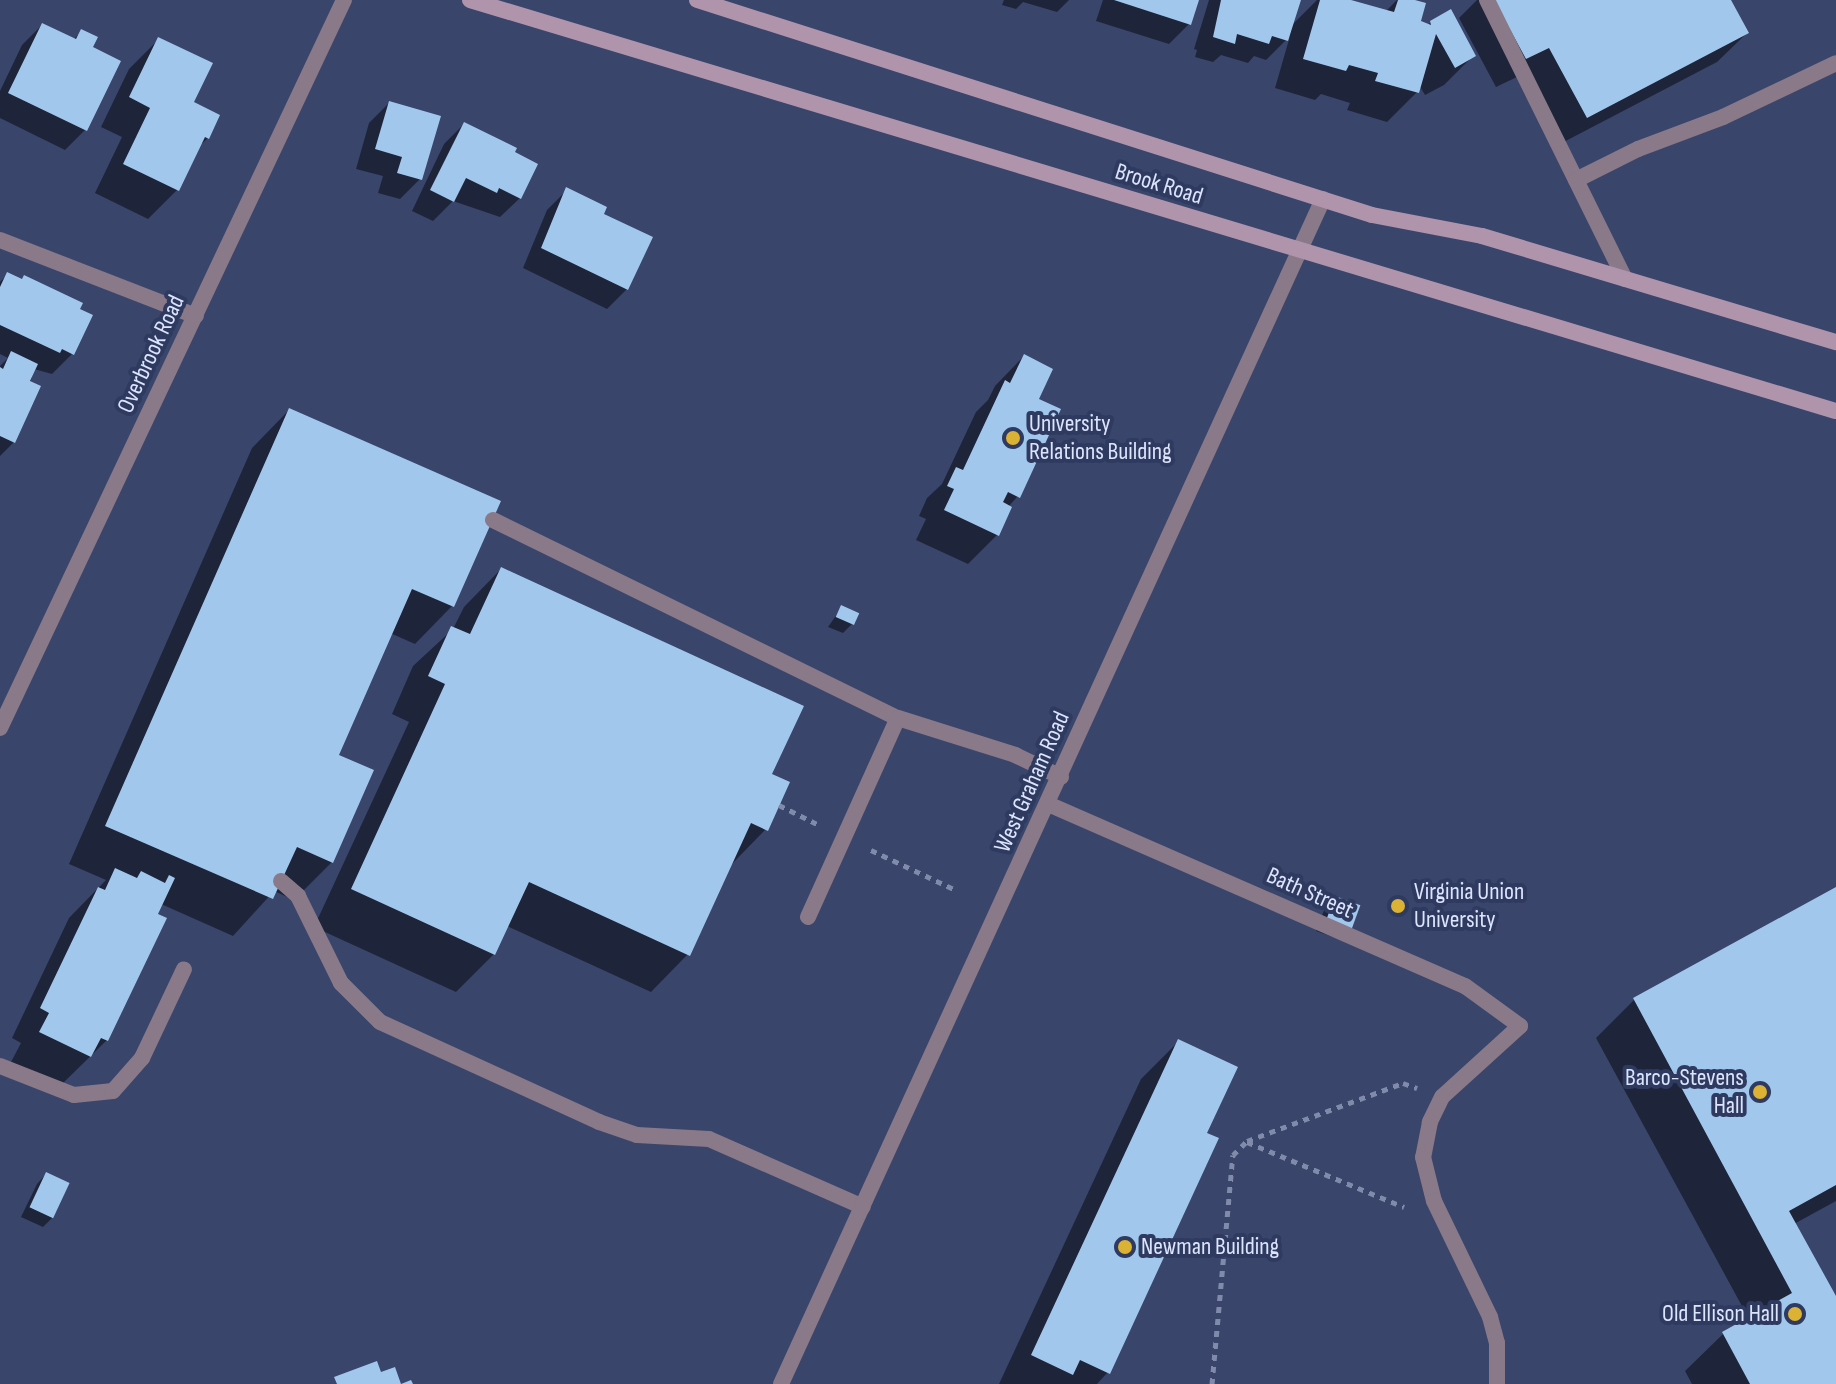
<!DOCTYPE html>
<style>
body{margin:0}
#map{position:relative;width:1836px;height:1384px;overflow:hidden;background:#39456b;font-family:"Sofia Sans Condensed",sans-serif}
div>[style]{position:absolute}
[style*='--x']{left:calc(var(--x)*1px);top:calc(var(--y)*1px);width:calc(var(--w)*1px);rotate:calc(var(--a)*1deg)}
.shadow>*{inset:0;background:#0007}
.building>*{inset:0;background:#a2c7ed;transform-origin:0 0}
.path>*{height:5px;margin-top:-2.5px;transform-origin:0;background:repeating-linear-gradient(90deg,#808aaa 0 6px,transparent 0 12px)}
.service>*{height:16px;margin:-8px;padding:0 8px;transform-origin:8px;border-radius:8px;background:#8a7988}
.minor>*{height:16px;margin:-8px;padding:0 8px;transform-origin:8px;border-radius:8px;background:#8a7988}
.tertiary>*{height:16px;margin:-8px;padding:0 8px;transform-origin:8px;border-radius:8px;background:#8a7988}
.secondary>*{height:16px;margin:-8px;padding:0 8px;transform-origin:8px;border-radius:8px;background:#af94ab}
.dots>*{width:22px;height:22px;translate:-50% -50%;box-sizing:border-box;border:4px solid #2f3a60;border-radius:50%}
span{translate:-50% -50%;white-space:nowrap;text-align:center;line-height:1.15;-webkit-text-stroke:8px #2f3a60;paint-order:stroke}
.street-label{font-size:24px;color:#dde5fd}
.poi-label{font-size:24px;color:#dde5fd}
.left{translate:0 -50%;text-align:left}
.right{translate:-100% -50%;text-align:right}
</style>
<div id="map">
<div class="shadow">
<i style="clip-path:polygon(1004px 0,1069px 0,1057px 12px,1023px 2px,1016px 9px,1002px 5px)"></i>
<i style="clip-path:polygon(1103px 0,1197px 0,1189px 24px,1169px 44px,1096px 21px)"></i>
<i style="clip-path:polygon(1209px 0,1298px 0,1290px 27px,1317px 0,1344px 0,1385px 12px,1397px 0,1409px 0,1419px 23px,1427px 26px,1431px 22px,1473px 56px,1444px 85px,1425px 95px,1419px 85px,1417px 92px,1387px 122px,1347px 110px,1350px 103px,1321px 94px,1315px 100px,1275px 88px,1290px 36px,1266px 60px,1254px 56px,1248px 63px,1221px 55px,1213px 62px,1195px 57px,1197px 50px,1194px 49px)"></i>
<i style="clip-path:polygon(1477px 0,1729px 0,1747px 33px,1717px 62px,1558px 145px,1519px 76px,1496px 87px,1459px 18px)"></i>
<i style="clip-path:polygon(42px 25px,73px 40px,81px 32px,90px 48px,85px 130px,65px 150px,0 118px,0 91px,22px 45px)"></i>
<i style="clip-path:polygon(158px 40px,208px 138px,197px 148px,177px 190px,148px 219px,95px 193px,122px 137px,101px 127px,129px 69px)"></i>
<i style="clip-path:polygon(389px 103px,420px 179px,400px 199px,378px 193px,383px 176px,356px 169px,369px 123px)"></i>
<i style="clip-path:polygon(464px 124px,520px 198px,500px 217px,453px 201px,433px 221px,412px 211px,444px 144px)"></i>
<i style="clip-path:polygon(567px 190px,601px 215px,627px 289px,607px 309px,523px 268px,547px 210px)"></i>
<i style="clip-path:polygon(7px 275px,72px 354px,52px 374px,34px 369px,14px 442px,0 456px,0 366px,8px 358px,0 354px,0 282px)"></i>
<i style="clip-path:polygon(1024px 356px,1037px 400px,1018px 496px,1008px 507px,997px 535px,968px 564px,916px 540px,926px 519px,919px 516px,927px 498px,942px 484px,976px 412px,988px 400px,995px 386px)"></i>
<i style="clip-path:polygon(289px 410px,452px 606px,415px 644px,390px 633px,336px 756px,332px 862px,294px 900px,274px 891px,233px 936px,161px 904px,107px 1040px,60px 1086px,11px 1062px,21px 1043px,12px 1038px,69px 918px,106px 880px,69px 864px,252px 448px)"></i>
<i style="clip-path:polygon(501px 569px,770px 775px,766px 829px,729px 867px,688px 954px,651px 992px,507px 926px,494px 954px,456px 992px,314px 927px,409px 722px,392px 714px,413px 666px,453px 629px,464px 607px)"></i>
<i style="clip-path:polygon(842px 607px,853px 623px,843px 633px,828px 627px)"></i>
<i style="clip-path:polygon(1836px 889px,1836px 1201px,1794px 1224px,1836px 1301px,1836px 1384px,1692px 1384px,1685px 1371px,1723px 1334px,1749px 1319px,1596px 1038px,1634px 1000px)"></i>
<i style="clip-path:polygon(1335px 898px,1339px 939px,1316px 931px,1325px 908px)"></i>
<i style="clip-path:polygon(1178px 1042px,1204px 1134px,1108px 1372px,1097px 1384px,999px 1384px,1141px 1079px)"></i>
<i style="clip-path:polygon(46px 1174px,68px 1184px,53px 1217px,43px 1227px,21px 1217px,37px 1184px)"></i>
</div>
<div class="building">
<i style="clip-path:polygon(1114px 0,1199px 0,1191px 25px)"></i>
<i style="clip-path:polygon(1221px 0,1301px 0,1288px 41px,1272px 36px,1269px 44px,1237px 34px,1235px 44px,1213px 37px)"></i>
<i style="clip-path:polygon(1320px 0,1351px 0,1394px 12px,1398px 0,1415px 0,1426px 3px,1421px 21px,1431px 25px,1430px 21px,1451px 9px,1476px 56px,1455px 68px,1436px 34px,1419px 93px,1375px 81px,1378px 73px,1349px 65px,1346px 71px,1303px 59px)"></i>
<i style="clip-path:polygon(1494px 0,1731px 0,1749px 33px,1587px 118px,1549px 48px,1526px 59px)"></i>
<i style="clip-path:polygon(42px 23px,76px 39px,81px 29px,98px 37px,93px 47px,121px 61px,87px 131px,8px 93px)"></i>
<i style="clip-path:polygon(158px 37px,213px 63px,194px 102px,220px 115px,209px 139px,205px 137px,179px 191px,123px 164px,150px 108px,129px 97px)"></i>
<i style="clip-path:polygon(389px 101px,441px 116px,422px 180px,397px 173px,402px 157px,375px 149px)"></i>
<i style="clip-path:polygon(464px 122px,517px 148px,515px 152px,538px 164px,521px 199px,499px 188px,497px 193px,466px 178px,454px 202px,430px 190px)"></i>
<i style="clip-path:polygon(566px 187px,607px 207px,604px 214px,653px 237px,628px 290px,541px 248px)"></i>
<i style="clip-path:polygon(7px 272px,22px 279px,24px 275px,83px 303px,80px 309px,93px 315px,74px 355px,62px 349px,60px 353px,0 325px,0 287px)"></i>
<i style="clip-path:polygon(11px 351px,38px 364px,30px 381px,41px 386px,15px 443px,0 436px,0 367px,3px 369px)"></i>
<i style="clip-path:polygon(1024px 354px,1053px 369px,1039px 399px,1061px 409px,1020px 498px,1008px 492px,1003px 502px,1012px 507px,999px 536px,944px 510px,954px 489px,947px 486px,956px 467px,963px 470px,1005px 380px,1010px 383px)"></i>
<i style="clip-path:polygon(289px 408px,501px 501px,454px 607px,412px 589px,339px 755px,374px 770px,333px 863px,297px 847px,273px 899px,105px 826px)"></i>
<i style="clip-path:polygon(501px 567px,804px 706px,772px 774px,790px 782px,768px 831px,751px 823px,690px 956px,529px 882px,495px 955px,351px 889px,445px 684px,428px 676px,451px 626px,470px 634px)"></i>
<i style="left:841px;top:605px;width:20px;height:13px;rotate:24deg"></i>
<i style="clip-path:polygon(115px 868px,137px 878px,141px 871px,165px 883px,169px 875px,175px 878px,158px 914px,167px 918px,108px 1041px,101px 1038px,91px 1057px,39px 1032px,49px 1013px,40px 1008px,98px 887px,105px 890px)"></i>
<i style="clip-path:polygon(1836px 887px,1836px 1185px,1789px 1211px,1836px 1296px,1836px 1384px,1750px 1384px,1722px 1332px,1792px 1293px,1633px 998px)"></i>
<i style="left:1335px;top:896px;width:27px;height:27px;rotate:20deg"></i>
<i style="clip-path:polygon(1178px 1039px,1238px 1067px,1207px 1133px,1219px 1138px,1110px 1374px,1080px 1360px,1073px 1375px,1031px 1355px)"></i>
<i style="left:46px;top:1172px;width:26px;height:39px;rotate:25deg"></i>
<i style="clip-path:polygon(377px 1361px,381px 1372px,395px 1367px,401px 1384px,411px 1380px,413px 1384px,337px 1384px,334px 1377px)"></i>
</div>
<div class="path">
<i style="--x:779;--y:805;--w:42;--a:26.6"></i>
<i style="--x:871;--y:850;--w:92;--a:25.2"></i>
<i style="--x:1247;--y:1142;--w:170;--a:22.5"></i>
<i style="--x:1212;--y:1384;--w:230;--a:-84.8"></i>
<i style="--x:1233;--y:1155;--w:20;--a:-45"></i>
<i style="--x:1247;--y:1141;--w:166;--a:-20.4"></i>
<i style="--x:1403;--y:1083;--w:15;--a:20"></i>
</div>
<div class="service">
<i style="--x:1487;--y:0;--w:311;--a:63.7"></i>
<i style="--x:1576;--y:180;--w:69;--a:-26.6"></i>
<i style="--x:1638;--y:149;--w:91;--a:-20.6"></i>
<i style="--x:1723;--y:117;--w:125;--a:-25.5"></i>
<i style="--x:0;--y:240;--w:210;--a:21.2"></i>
<i style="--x:493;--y:520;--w:451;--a:26.1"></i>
<i style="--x:281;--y:881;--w:23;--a:41"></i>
<i style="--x:298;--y:896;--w:97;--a:63.7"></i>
<i style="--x:341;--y:983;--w:55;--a:45"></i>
<i style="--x:380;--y:1022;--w:241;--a:24.5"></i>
<i style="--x:599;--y:1122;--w:40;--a:18.9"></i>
<i style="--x:637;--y:1135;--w:72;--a:3.2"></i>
<i style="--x:709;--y:1139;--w:168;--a:23.8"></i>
<i style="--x:808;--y:917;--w:218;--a:-65.7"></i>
<i style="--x:898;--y:718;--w:123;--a:17.5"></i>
<i style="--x:1015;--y:755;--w:51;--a:25.6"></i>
<i style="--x:0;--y:1066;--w:79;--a:21.4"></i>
<i style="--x:74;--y:1095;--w:39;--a:-6"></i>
<i style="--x:113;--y:1091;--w:44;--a:-48.7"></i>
<i style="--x:142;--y:1058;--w:98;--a:-64.7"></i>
</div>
<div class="minor">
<i style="--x:1048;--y:804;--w:455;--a:23.6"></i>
<i style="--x:1465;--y:986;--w:68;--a:36"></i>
<i style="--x:1520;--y:1026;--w:105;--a:137.7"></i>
<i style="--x:1442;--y:1097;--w:28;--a:116"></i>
<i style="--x:1430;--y:1122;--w:36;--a:101"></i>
<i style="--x:1423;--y:1157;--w:45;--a:76"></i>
<i style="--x:1434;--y:1201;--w:129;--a:64.2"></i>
<i style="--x:1490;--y:1317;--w:27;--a:75"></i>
<i style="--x:1497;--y:1343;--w:41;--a:90"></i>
<i style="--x:781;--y:1384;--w:1303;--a:-65.42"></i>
</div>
<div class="tertiary">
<i style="--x:0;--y:728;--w:805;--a:-64.71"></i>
</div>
<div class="secondary">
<i style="--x:470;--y:0;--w:1426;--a:16.75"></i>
<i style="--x:697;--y:0;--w:708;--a:17.67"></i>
<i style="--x:1372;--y:215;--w:112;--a:10.8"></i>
<i style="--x:1482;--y:236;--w:370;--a:16.7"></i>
</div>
<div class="dots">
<i style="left:1013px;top:438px;background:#dbb233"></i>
<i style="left:1398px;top:906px;background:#dbb233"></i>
<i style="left:1760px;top:1092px;background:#dbb233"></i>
<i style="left:1125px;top:1247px;background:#dbb233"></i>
<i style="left:1795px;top:1314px;background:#dbb233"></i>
</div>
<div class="street-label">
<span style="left:1159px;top:184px;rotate:17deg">Brook Road</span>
<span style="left:151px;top:354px;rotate:-65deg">Overbrook Road</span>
<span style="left:1032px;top:782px;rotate:-66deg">West Graham Road</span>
<span style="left:1310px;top:893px;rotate:24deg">Bath Street</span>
</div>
<div class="poi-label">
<span class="left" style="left:1029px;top:438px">University<br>Relations Building</span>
<span class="left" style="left:1414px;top:906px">Virginia Union<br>University</span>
<span class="right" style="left:1744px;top:1092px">Barco-Stevens<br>Hall</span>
<span class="left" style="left:1141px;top:1247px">Newman Building</span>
<span class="right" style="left:1779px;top:1314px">Old Ellison Hall</span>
</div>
</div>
